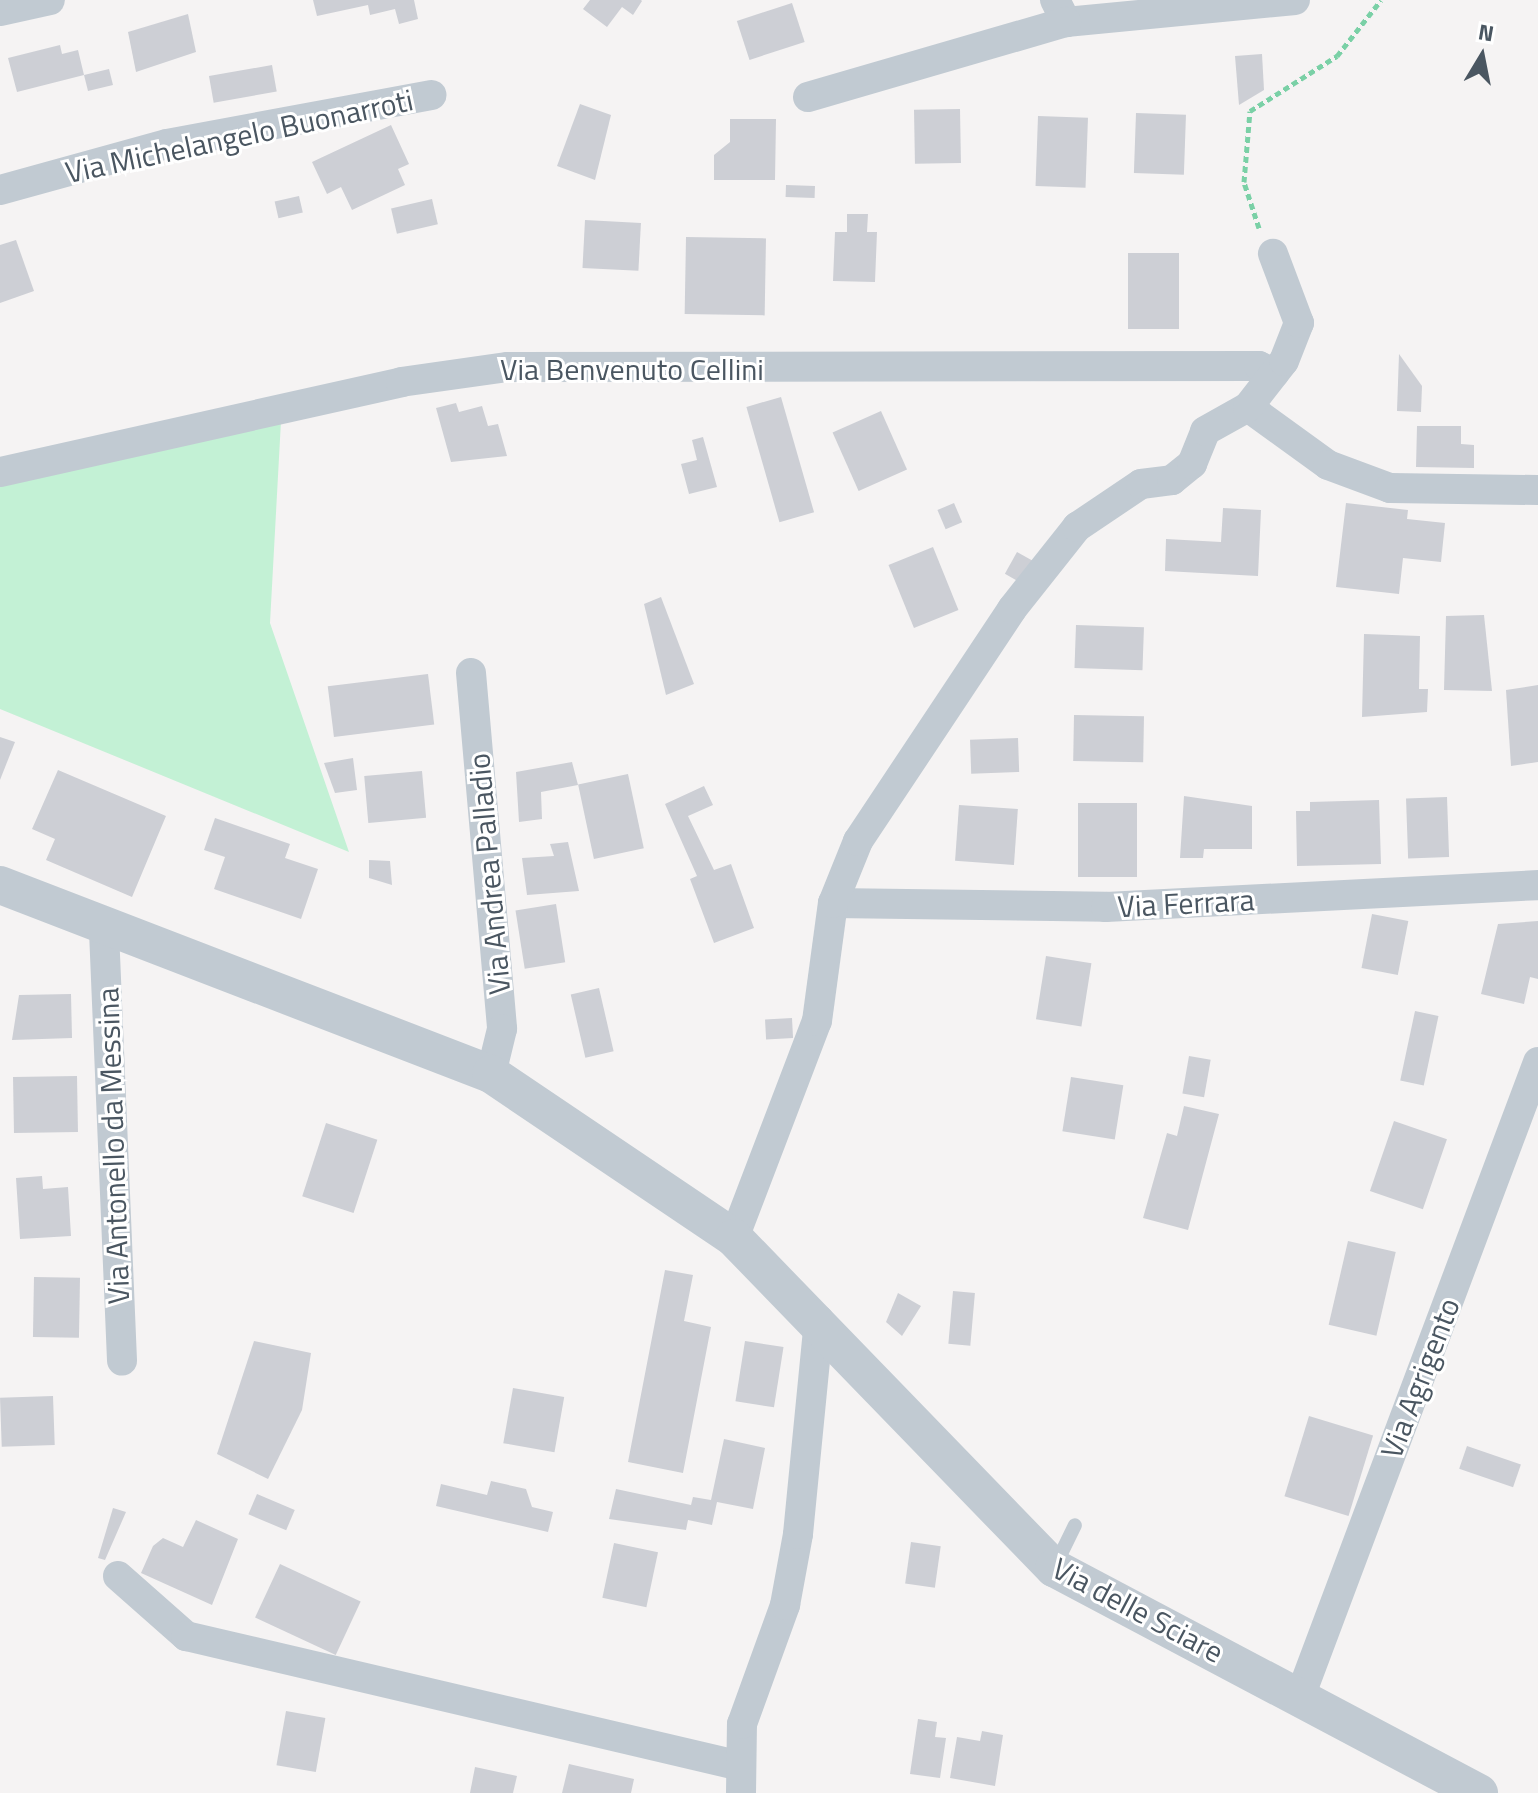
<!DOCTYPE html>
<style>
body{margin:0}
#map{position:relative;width:1538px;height:1793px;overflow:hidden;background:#f5f3f3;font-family:"Titillium Web",sans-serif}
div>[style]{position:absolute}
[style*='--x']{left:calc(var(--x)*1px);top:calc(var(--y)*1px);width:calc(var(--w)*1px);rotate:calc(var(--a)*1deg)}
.green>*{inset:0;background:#c3f1d5}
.building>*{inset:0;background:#cdcfd5;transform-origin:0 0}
.path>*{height:5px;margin-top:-2.5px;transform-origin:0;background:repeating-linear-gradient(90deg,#7ad0a6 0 6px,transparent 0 10px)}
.service>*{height:14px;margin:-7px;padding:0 7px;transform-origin:7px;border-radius:7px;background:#c1cad2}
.minor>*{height:30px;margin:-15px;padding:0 15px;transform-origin:15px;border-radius:15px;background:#c1cad2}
.tertiary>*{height:38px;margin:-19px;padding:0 19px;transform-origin:19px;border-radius:19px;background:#c1cad2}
span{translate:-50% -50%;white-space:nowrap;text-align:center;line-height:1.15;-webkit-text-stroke:6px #fff;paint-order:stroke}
.street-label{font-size:30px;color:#4a5661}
.north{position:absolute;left:1442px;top:16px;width:80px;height:80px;-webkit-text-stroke:6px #fff;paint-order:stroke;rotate:10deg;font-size:22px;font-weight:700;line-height:32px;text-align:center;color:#4a5661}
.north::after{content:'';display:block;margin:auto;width:28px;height:36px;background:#4a5661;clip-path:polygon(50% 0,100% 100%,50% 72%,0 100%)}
</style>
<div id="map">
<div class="green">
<i style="clip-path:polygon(281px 421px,270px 623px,349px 852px,0 709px,0 484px)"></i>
</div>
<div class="building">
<i style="clip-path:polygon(313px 0,414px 0,418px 19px,399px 24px,395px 9px,370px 15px,368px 5px,317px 16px)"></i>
<i style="clip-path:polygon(590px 0,641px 0,642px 1px,633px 15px,622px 7px,607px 27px,583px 9px)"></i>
<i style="left:792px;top:3px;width:41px;height:58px;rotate:72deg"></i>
<i style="clip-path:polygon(188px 14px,196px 52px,136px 72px,128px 32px)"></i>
<i style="clip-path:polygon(60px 45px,62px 54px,78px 50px,84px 75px,109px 69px,113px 85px,88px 91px,84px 75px,17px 92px,8px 58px)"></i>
<i style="clip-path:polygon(1262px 54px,1264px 90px,1239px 105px,1235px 56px)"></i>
<i style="left:272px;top:65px;width:27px;height:64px;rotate:80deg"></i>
<i style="clip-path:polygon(580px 104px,611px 115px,595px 180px,557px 166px)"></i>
<i style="left:960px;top:109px;width:54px;height:46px;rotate:89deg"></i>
<i style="left:1136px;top:113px;width:50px;height:60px;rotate:2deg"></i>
<i style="left:1038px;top:116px;width:50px;height:70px;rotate:2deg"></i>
<i style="clip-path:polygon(730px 119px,776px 119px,775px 180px,714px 180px,714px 155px,730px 142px)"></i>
<i style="clip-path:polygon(391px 125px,409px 164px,398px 169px,405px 185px,352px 210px,341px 187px,327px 194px,312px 162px)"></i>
<i style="left:786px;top:185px;width:29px;height:12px;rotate:2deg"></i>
<i style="left:299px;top:196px;width:17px;height:25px;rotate:77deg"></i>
<i style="left:432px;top:199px;width:26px;height:42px;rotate:77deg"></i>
<i style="clip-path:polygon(847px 214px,868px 214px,867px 232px,877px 232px,875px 282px,833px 281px,835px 232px,847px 232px)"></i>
<i style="left:585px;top:220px;width:56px;height:48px;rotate:3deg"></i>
<i style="left:686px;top:237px;width:80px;height:77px;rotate:1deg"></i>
<i style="clip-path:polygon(16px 240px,34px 291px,0 303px,0 245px)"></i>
<i style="left:1128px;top:253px;width:51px;height:76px"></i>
<i style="clip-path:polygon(1399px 354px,1422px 386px,1421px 412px,1397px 411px)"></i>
<i style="left:781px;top:397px;width:120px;height:36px;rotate:74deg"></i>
<i style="clip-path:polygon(456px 403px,459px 412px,482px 406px,488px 426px,498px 424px,507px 456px,451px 462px,436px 408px)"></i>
<i style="left:881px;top:411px;width:64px;height:53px;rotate:66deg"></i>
<i style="clip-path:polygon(1417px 426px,1461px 426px,1461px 444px,1474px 445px,1474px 468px,1416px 467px)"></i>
<i style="clip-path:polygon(703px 437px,717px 487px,689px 494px,681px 464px,697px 460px,692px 440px)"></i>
<i style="left:954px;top:503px;width:21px;height:18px;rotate:67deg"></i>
<i style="clip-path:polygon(1346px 503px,1408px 510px,1407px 519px,1445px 523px,1441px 562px,1403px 558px,1399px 594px,1336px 587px)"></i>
<i style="clip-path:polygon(1223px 508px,1261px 510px,1258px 576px,1165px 571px,1166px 539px,1221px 542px)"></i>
<i style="left:933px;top:547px;width:68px;height:48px;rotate:68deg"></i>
<i style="left:1017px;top:552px;width:21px;height:25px;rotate:29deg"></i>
<i style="clip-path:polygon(661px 597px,694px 684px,666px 695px,644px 604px)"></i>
<i style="clip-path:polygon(1484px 615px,1492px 691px,1444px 690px,1446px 616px)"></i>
<i style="left:1076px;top:625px;width:68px;height:43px;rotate:2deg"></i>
<i style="clip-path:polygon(1364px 634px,1420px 636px,1419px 689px,1428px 689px,1427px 712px,1362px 717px)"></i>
<i style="left:428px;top:674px;width:51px;height:101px;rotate:83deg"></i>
<i style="clip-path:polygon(1538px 685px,1538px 762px,1511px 766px,1506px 690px)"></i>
<i style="left:1074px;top:715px;width:70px;height:46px;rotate:1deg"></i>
<i style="clip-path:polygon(0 737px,15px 742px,0 780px)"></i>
<i style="left:1018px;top:738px;width:34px;height:48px;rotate:88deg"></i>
<i style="clip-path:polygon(353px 758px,357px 790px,335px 793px,324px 763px)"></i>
<i style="clip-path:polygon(572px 762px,578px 785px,541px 792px,542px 819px,519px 822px,516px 772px)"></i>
<i style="clip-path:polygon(58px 770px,166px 816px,132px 897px,46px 860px,55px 839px,32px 829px)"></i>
<i style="left:422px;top:771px;width:47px;height:58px;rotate:85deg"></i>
<i style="left:628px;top:774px;width:76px;height:51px;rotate:78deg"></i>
<i style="clip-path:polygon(704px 786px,713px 805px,688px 816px,714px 870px,731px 864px,754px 928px,714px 943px,690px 879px,697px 876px,665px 804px)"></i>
<i style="clip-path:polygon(1184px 796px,1252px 806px,1252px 849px,1204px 849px,1203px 858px,1180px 858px)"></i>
<i style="left:1447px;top:797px;width:60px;height:41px;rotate:88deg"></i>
<i style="clip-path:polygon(1379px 800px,1381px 864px,1297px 866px,1296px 811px,1310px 811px,1310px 802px)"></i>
<i style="left:1078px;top:803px;width:59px;height:74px"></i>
<i style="left:959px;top:805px;width:59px;height:56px;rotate:4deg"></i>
<i style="clip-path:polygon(215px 818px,290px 844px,285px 858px,318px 869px,301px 919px,214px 889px,225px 857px,204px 850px)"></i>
<i style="clip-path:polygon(568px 842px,579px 891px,527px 895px,522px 858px,554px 856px,550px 844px)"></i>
<i style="clip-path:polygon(369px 860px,390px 861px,392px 885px,369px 878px)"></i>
<i style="left:556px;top:904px;width:59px;height:41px;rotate:81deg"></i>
<i style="left:1372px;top:914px;width:37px;height:55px;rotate:11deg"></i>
<i style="clip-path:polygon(1538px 921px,1538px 979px,1530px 977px,1524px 1004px,1481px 994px,1498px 924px)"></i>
<i style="left:1046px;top:956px;width:46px;height:64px;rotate:9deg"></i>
<i style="left:599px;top:988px;width:65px;height:29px;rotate:77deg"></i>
<i style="clip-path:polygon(71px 994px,72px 1038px,12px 1040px,19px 995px)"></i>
<i style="left:1415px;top:1011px;width:24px;height:71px;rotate:12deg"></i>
<i style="left:792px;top:1018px;width:20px;height:27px;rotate:87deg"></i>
<i style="left:1189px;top:1056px;width:22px;height:38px;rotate:10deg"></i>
<i style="left:77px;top:1076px;width:56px;height:64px;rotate:89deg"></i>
<i style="left:1071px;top:1077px;width:53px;height:55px;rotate:9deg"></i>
<i style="clip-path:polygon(1184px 1106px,1219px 1114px,1188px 1230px,1143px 1218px,1167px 1133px,1177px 1136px)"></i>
<i style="left:1394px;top:1121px;width:56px;height:74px;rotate:19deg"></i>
<i style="left:326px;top:1123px;width:54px;height:77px;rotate:18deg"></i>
<i style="clip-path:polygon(42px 1176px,43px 1189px,68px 1187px,71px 1236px,20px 1239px,16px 1178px)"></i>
<i style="left:1348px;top:1241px;width:49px;height:86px;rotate:13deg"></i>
<i style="clip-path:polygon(665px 1270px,693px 1275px,684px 1321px,711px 1327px,683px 1473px,628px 1462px)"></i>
<i style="left:34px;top:1277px;width:46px;height:60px;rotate:1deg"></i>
<i style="left:953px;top:1291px;width:22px;height:53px;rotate:5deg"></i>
<i style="clip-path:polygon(898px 1293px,921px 1306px,902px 1336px,886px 1322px)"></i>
<i style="clip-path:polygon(254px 1341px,311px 1353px,302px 1410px,268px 1479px,217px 1454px)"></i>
<i style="left:745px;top:1341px;width:39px;height:61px;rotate:9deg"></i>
<i style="left:513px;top:1388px;width:52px;height:56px;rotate:10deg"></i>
<i style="left:53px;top:1396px;width:49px;height:53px;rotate:88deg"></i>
<i style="left:1309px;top:1416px;width:67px;height:84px;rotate:17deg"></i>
<i style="clip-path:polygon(724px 1439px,765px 1448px,753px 1509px,717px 1502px,712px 1525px,688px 1520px,686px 1530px,609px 1519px,616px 1489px,691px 1505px,693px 1497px,711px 1500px)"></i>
<i style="left:1467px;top:1446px;width:57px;height:24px;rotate:19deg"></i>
<i style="clip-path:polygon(491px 1481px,526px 1489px,532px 1507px,553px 1512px,548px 1532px,436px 1506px,441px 1484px,487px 1495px)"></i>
<i style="left:257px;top:1494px;width:41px;height:22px;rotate:23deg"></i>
<i style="clip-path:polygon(113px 1508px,126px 1512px,105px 1560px,98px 1558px)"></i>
<i style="clip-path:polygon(196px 1520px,238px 1539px,212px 1605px,141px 1573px,153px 1546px,163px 1538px,183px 1547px)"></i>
<i style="left:911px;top:1542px;width:30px;height:42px;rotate:8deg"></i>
<i style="left:614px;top:1543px;width:45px;height:56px;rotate:12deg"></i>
<i style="left:280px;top:1564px;width:89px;height:59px;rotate:25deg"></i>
<i style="left:286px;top:1711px;width:40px;height:55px;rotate:10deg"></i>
<i style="clip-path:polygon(918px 1719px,937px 1722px,935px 1737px,946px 1738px,940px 1778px,910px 1774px)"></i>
<i style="clip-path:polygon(982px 1731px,1003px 1735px,995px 1786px,950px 1778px,957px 1737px,980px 1741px)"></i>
<i style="clip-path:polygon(569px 1764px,634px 1779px,631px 1793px,562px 1793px)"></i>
<i style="clip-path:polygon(475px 1767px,517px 1776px,513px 1793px,470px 1793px)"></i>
</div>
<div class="path">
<i style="--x:1259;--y:228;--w:48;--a:-108.1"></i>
<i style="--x:1244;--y:182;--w:71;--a:-85.2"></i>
<i style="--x:1250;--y:111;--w:103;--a:-32.3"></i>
<i style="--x:1337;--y:56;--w:71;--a:-51.8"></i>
</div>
<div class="service">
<i style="--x:1056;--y:1564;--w:43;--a:-64"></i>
</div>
<div class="minor">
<i style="--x:1055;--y:0;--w:25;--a:63"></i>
<i style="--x:1066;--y:22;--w:230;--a:-5.5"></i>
<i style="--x:0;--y:11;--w:51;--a:-12.4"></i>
<i style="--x:808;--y:97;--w:269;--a:-16.2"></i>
<i style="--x:0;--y:190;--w:173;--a:-15.4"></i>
<i style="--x:167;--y:144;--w:269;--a:-10.5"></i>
<i style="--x:1248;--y:407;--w:99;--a:35.9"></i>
<i style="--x:1328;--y:465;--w:66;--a:20.4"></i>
<i style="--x:1390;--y:488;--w:148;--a:0.8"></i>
<i style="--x:0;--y:472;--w:411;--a:-12.6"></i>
<i style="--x:401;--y:382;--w:108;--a:-8"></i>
<i style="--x:508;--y:367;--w:751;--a:-0.08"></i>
<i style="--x:1259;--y:366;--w:17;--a:25"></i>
<i style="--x:471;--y:673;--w:357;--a:85"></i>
<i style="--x:502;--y:1029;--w:46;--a:103.7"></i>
<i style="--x:833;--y:903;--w:273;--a:0.8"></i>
<i style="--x:1106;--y:907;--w:433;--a:-2.9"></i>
<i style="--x:104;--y:931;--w:430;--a:87.6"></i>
<i style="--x:734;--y:1238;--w:232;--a:-69.1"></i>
<i style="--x:817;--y:1021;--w:119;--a:-82.3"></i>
<i style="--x:833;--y:903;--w:67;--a:-68"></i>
<i style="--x:858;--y:841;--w:278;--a:-56.4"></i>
<i style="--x:1012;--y:609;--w:105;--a:-51.6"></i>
<i style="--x:1077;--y:527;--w:77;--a:-33.9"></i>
<i style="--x:1141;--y:484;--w:31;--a:-7"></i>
<i style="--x:1172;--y:480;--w:26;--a:-39"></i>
<i style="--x:1192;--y:464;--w:35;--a:-68"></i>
<i style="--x:1205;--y:431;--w:49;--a:-29.2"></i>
<i style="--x:1248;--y:407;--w:58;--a:-52"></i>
<i style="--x:1284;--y:361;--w:41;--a:-68.5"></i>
<i style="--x:1299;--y:323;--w:74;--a:-110.6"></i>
<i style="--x:118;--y:1576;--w:91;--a:41.4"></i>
<i style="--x:186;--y:1636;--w:566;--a:13.18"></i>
<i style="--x:1301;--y:1694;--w:675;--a:-69.44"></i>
<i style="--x:741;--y:1793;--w:69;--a:-89.2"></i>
<i style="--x:742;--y:1724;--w:127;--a:-70.1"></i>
<i style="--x:785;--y:1605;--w:72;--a:-79.6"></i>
<i style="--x:798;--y:1534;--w:215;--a:-84.4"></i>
</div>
<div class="tertiary">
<i style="--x:0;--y:885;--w:526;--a:21.05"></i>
<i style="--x:491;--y:1074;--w:293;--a:34"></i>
<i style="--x:734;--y:1238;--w:460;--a:45.9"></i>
<i style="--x:1054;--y:1568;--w:481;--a:27.9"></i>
</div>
<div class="street-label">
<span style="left:239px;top:136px;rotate:-12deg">Via Michelangelo Buonarroti</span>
<span style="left:632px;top:369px">Via Benvenuto Cellini</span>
<span style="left:489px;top:874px;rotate:-95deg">Via Andrea Palladio</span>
<span style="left:1186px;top:903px;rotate:-3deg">Via Ferrara</span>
<span style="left:113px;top:1146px;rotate:-92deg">Via Antonello da Messina</span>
<span style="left:1420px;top:1378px;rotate:-69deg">Via Agrigento</span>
<span style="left:1138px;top:1610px;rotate:28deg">Via delle Sciare</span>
</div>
<div class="north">N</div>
</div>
